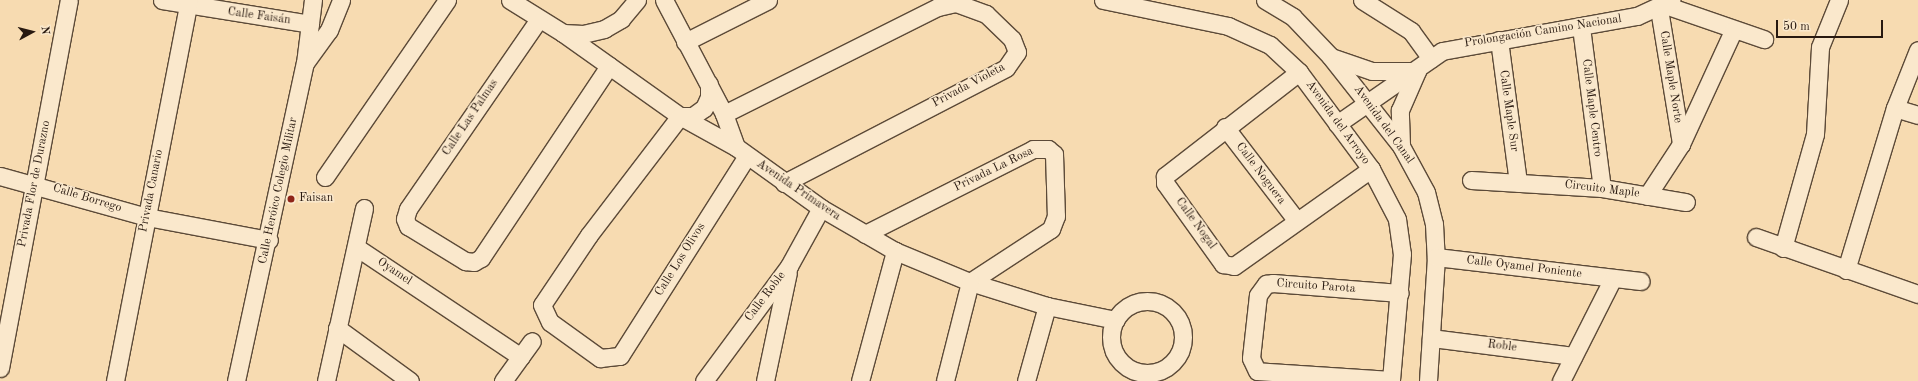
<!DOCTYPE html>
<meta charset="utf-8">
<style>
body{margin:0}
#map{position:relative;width:1918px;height:381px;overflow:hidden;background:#f7dbb1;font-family:"Old Standard TT",serif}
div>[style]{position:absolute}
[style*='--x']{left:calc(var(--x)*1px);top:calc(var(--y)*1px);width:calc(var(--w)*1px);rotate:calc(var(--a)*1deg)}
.roads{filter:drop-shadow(1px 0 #5c4a38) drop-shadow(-1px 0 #5c4a38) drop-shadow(0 1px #5c4a38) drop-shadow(0 -1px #5c4a38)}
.street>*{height:17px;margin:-8.5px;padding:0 8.5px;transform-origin:8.5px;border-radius:8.5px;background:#fae8cc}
.street>.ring{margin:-8.5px;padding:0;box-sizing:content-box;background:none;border:17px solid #fae8cc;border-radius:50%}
.dots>*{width:11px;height:11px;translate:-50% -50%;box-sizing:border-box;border:2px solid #fae8cc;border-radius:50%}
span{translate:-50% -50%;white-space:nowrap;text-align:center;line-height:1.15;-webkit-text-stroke:3px #fae8cc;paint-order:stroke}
.street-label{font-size:12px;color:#281910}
.poi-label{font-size:12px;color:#281910}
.left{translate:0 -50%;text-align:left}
.north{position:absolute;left:12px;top:12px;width:40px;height:40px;-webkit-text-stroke:3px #fae8cc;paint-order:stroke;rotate:83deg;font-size:11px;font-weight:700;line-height:16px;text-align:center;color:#281910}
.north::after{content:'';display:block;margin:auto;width:14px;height:18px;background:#281910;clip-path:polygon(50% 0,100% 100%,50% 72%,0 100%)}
.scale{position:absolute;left:1776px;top:20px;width:107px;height:18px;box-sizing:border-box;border:2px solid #281910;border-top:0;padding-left:5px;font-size:12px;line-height:14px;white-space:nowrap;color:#281910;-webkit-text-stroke:3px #fae8cc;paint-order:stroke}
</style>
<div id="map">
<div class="roads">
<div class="street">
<i style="--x:162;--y:0;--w:150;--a:9.2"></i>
<i style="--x:510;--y:0;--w:62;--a:31.9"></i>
<i style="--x:563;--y:33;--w:143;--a:35.4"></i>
<i style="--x:680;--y:116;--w:64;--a:29"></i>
<i style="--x:736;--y:147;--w:105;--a:35.7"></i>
<i style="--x:821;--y:208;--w:86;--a:30.2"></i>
<i style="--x:895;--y:251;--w:81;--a:22.5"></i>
<i style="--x:970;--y:282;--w:81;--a:17.3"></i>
<i style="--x:1047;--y:306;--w:70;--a:11.5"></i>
<i style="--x:664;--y:0;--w:129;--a:62.2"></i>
<i style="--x:724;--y:114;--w:35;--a:70"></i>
<i style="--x:1103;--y:0;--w:128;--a:11.7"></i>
<i style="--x:1228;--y:26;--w:46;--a:24.3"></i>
<i style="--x:1270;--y:45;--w:40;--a:43"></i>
<i style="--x:1299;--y:72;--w:121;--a:53.4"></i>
<i style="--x:1371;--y:169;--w:56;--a:62.5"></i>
<i style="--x:1397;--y:219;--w:35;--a:82"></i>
<i style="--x:1402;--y:254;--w:127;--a:95"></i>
<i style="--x:1265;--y:0;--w:33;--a:31"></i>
<i style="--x:1293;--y:17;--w:54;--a:46.5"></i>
<i style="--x:1330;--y:56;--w:115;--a:51.7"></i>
<i style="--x:1401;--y:146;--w:52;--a:61.5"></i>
<i style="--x:1426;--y:192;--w:33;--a:76"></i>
<i style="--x:1434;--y:224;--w:33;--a:87"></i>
<i style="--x:1436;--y:257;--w:124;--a:93.7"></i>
<i style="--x:1362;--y:0;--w:58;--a:32.3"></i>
<i style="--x:1411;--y:31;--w:34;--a:54"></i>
<i style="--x:1665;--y:5;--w:105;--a:19"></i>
<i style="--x:1659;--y:9;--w:137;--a:80.7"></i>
<i style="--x:539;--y:19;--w:231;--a:124.6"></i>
<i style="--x:408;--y:209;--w:10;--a:107"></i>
<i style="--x:405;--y:219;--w:8;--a:67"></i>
<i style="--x:408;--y:226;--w:67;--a:31.6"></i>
<i style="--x:465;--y:261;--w:9;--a:6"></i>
<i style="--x:474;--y:262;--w:8;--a:-30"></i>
<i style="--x:481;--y:258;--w:231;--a:-56.3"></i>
<i style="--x:1581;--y:27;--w:162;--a:82.6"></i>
<i style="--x:563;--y:33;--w:20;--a:3"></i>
<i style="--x:583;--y:34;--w:22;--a:-13"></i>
<i style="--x:604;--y:29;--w:20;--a:-30"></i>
<i style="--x:621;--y:19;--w:25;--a:-50"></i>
<i style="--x:1499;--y:40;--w:144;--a:82.4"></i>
<i style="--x:685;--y:42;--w:93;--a:-26.8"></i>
<i style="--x:1334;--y:58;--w:40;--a:18.9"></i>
<i style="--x:1372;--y:71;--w:45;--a:0"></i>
<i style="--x:305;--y:63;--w:41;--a:-54"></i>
<i style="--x:329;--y:30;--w:32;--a:-68"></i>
<i style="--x:1299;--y:72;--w:170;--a:142.2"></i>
<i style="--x:1165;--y:176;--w:7;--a:90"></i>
<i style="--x:1165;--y:183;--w:100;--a:54.4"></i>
<i style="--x:1223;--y:264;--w:11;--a:10"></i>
<i style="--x:1234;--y:266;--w:168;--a:-35.3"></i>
<i style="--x:709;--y:84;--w:13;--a:90"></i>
<i style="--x:709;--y:97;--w:12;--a:114"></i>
<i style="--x:704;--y:108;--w:14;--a:144"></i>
<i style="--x:693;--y:116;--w:13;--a:180"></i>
<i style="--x:680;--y:116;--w:150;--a:127.4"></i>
<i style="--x:589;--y:235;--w:84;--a:123.9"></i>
<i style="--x:542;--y:305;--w:19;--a:65"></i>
<i style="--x:550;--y:322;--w:62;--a:35.8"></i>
<i style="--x:600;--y:358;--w:20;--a:-6"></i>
<i style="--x:620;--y:356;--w:237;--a:-57.6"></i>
<i style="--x:1895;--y:108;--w:24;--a:17"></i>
<i style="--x:724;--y:114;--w:239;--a:-26.6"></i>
<i style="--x:938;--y:7;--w:18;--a:-13"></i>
<i style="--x:956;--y:3;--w:32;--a:20"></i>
<i style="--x:986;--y:14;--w:36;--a:44"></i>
<i style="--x:1012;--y:39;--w:14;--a:69"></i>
<i style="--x:1017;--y:52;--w:19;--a:125"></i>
<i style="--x:1006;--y:68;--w:250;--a:152.6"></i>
<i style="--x:1337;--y:124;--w:128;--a:-34.8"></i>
<i style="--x:1442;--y:51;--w:198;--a:-10.2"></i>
<i style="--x:1637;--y:16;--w:38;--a:-25"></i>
<i style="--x:1225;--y:127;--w:117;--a:52.6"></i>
<i style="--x:1401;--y:145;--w:35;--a:-92"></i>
<i style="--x:1400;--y:110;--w:43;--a:-66.4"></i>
<i style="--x:0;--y:176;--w:153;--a:15.6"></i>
<i style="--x:147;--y:217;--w:124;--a:10.7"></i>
<i style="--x:325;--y:177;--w:215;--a:-55.4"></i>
<i style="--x:1471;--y:180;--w:131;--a:3.5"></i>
<i style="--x:1602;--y:188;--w:85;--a:9.5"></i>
<i style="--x:1647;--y:196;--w:62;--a:-56.8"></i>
<i style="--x:1681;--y:144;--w:124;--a:-65.3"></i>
<i style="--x:865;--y:234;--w:188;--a:-26.8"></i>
<i style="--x:1033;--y:149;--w:15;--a:0"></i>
<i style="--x:1048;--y:149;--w:8;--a:40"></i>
<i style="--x:1054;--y:154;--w:62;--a:88.2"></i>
<i style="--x:1056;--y:216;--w:14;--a:111"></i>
<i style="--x:1051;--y:229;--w:97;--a:146.8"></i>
<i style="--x:970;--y:282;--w:102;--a:104.2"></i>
<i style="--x:1756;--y:237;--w:172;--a:19.4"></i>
<i style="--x:356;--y:247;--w:198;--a:33.7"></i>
<i style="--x:1783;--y:248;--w:118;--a:-74.3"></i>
<i style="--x:1815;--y:134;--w:87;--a:-86.7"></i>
<i style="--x:1820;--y:47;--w:51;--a:-68"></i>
<i style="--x:1436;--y:257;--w:206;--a:6.7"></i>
<i style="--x:1846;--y:270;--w:169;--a:-73.2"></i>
<i style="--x:1895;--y:108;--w:62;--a:-68.4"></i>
<i class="ring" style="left:1111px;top:301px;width:55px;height:55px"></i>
<i style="--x:337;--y:328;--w:90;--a:36"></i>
<i style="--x:1431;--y:338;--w:143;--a:7.2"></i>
<i style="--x:0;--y:368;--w:374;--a:-79.4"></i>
<i style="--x:1391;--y:380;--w:134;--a:-176.2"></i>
<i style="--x:1257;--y:371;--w:14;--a:-115"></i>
<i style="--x:1251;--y:358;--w:63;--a:-83.7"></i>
<i style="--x:1258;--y:295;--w:14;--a:-54"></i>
<i style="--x:1266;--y:284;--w:7;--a:-8"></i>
<i style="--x:1273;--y:283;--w:127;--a:4.5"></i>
<i style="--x:115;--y:381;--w:388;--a:-79"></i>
<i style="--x:236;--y:381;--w:325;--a:-77.8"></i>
<i style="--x:305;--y:63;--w:64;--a:-82.8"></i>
<i style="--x:326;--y:381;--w:177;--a:-77.6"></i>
<i style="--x:503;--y:381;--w:49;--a:-54.1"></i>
<i style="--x:704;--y:381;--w:143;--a:-53.5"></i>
<i style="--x:789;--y:266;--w:66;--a:-61.1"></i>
<i style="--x:765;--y:381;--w:111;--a:-78.1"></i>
<i style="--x:860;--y:381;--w:135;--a:-74.9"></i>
<i style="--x:1026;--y:381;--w:78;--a:-74.4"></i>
<i style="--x:1561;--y:381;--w:115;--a:-63.2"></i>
</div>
</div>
<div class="dots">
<i style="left:291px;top:199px;background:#8f2418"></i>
</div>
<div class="street-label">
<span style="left:259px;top:17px;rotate:8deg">Calle Faisán</span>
<span style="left:1543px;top:32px;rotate:-9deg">Prolongación Camino Nacional</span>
<span style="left:1670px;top:77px;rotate:81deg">Calle Maple Norte</span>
<span style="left:969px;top:86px;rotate:-28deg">Privada Violeta</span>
<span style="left:1591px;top:108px;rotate:83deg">Calle Maple Centro</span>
<span style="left:1508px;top:111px;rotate:82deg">Calle Maple Sur</span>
<span style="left:471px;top:118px;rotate:-56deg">Calle Las Palmas</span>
<span style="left:1337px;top:123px;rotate:54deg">Avenida del Arroyo</span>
<span style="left:1383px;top:125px;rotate:54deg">Avenida del Canal</span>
<span style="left:994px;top:170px;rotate:-26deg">Privada La Rosa</span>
<span style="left:1260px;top:174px;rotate:53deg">Calle Noguera</span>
<span style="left:35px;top:184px;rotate:-79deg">Privada Flor de Durazno</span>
<span style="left:1602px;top:190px;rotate:7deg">Circuito Maple</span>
<span style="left:152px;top:191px;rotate:-79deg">Privada Canario</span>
<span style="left:279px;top:191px;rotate:-78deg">Calle Heróico Colegio Militar</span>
<span style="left:798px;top:191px;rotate:34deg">Avenida Primavera</span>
<span style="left:87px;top:199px;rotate:17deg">Calle Borrego</span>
<span style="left:1195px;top:224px;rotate:54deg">Calle Nogal</span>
<span style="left:681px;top:260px;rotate:-58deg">Calle Los Olivos</span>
<span style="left:1524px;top:268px;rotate:7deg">Calle Oyamel Poniente</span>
<span style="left:394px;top:272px;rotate:34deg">Oyamel</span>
<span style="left:1316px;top:287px;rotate:4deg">Circuito Parota</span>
<span style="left:766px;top:297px;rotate:-53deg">Calle Roble</span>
<span style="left:1502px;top:347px;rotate:7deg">Roble</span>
</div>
<div class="poi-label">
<span class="left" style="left:299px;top:199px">Faisan</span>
</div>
<div class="north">N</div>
<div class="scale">50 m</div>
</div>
